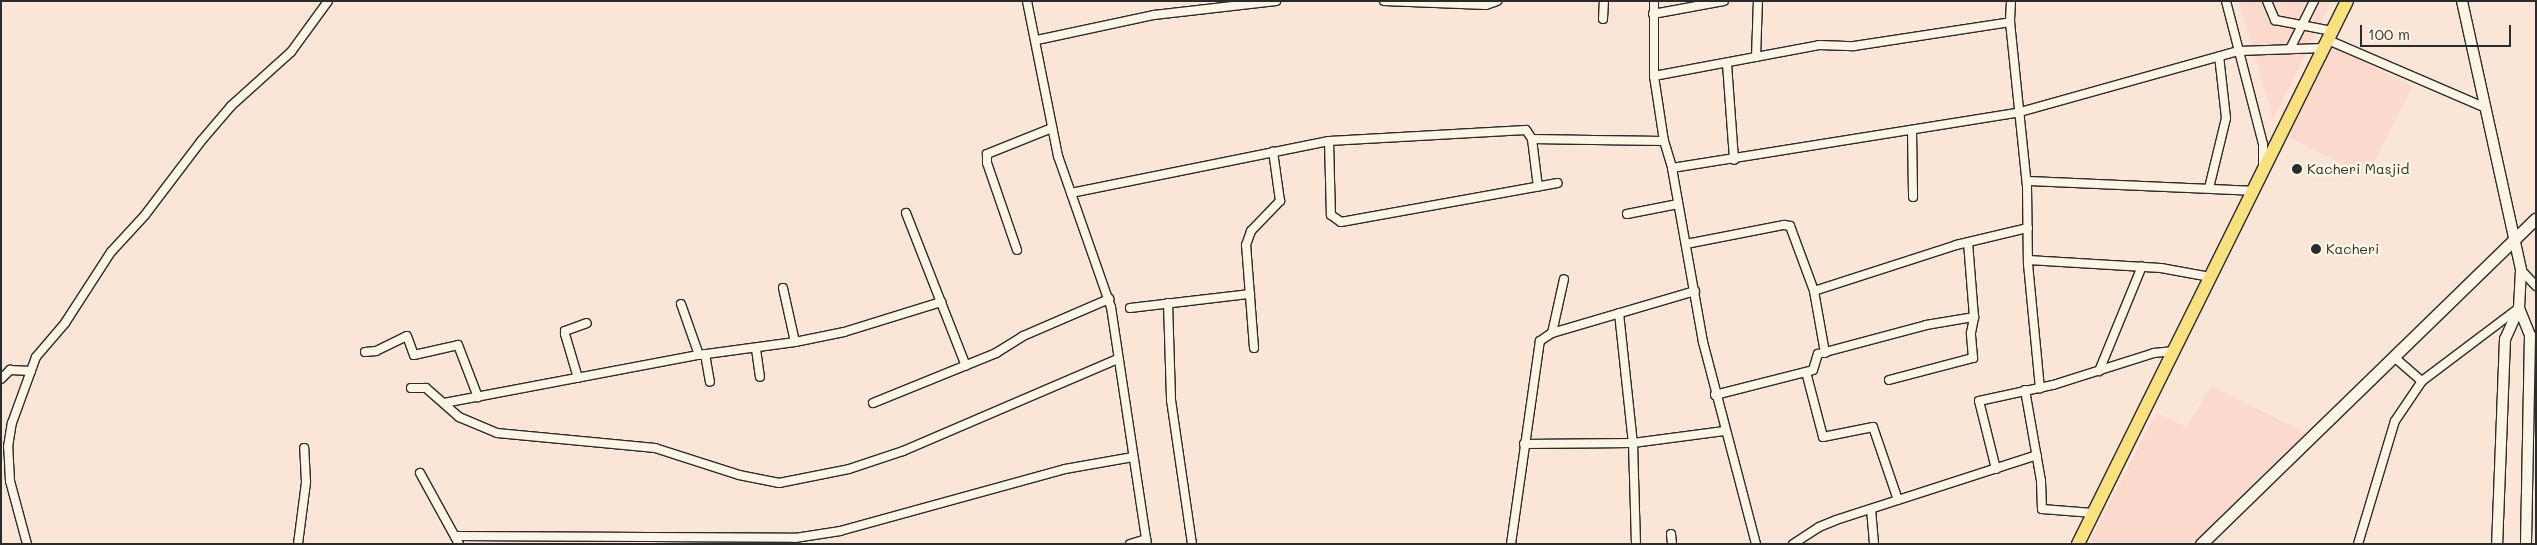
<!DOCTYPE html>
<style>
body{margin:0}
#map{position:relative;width:2537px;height:545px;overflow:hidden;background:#fbe5d7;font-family:Mali,sans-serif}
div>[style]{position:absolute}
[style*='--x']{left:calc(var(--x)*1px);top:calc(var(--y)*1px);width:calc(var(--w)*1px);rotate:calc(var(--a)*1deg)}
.built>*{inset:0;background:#fbdacd;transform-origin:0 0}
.roads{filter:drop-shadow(1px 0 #2b2b2b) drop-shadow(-1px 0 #2b2b2b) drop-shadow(0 1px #2b2b2b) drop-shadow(0 -1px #2b2b2b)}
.minor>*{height:8px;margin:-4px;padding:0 4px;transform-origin:4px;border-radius:4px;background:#fcf5e5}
.tertiary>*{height:10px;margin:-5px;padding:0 5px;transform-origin:5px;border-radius:5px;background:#fcf5e5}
.secondary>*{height:11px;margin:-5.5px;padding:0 5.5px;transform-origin:5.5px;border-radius:5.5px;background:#fcf5e5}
.primary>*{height:12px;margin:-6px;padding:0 6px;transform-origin:6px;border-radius:6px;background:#f9e181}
.dots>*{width:14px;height:14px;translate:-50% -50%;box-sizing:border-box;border:2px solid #fcf5e5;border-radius:50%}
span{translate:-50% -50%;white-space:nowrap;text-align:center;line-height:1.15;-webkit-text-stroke:5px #fcf5e5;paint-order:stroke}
.poi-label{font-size:14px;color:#2b2b2b}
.left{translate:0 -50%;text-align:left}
.frame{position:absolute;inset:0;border:2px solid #2b2b2b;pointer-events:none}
.scale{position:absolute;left:2360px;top:25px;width:151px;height:22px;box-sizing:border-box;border:2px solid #2b2b2b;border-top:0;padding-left:6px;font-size:15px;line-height:18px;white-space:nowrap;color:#2b2b2b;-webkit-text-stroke:4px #fcf5e5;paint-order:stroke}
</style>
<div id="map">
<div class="built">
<i style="clip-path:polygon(2239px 1px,2331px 1px,2273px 119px)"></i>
<i style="left:2333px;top:46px;width:89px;height:101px;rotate:27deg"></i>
<i style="clip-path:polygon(2211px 386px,2306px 433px,2193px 544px,2088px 544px,2156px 413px,2187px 427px)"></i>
</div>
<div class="roads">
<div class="minor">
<i style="--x:1027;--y:1;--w:158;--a:78.7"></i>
<i style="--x:1058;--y:156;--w:160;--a:70.7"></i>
<i style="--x:1111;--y:307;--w:240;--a:81.4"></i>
<i style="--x:1384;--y:1;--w:102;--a:2.2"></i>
<i style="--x:1486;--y:5;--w:12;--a:-20"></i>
<i style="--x:1654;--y:1;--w:75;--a:90"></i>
<i style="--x:1654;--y:76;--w:66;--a:81.3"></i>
<i style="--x:1664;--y:141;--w:28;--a:73"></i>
<i style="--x:1672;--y:168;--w:177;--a:79.9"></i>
<i style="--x:1703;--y:342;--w:209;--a:75.3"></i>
<i style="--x:2011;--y:1;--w:21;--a:93"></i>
<i style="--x:2010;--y:22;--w:165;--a:84.1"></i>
<i style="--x:2027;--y:186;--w:78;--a:89.3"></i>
<i style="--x:2028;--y:264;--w:125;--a:84.5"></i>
<i style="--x:2226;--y:1;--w:148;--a:75.5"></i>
<i style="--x:2263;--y:144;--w:23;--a:90"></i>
<i style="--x:2267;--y:1;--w:21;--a:67"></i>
<i style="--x:2275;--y:20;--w:58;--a:10.9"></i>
<i style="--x:1653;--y:14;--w:72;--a:-10.4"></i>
<i style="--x:1603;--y:19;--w:18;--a:-87"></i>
<i style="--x:1037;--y:40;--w:120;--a:-12.1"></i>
<i style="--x:1154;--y:15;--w:123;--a:-6.5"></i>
<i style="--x:2328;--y:40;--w:172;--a:23.3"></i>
<i style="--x:2290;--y:49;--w:54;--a:-63.4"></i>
<i style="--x:1756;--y:57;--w:56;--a:-88"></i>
<i style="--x:1727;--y:64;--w:96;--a:85.8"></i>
<i style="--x:1654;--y:76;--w:168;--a:-10.6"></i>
<i style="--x:1819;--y:45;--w:35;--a:2"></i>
<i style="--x:1854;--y:46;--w:158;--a:-8.7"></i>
<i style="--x:1912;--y:130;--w:67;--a:89.1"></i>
<i style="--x:1532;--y:139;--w:48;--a:82.9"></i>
<i style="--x:1329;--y:141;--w:74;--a:88.5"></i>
<i style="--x:1331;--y:215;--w:12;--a:35"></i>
<i style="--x:1341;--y:222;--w:220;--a:-10.2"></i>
<i style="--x:1672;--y:168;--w:352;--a:-9.1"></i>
<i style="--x:2020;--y:112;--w:227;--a:-15.6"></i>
<i style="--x:2239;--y:51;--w:85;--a:-2"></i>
<i style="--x:2027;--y:181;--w:226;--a:2.5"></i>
<i style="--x:2209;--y:188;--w:72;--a:-76.3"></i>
<i style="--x:2226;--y:118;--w:62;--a:-96.4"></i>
<i style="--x:1071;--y:193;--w:263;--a:-11.4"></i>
<i style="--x:1329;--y:141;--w:197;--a:-3.2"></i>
<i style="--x:1526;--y:130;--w:11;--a:56"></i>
<i style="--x:1532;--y:139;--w:132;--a:0.9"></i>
<i style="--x:906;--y:213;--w:164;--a:68.6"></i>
<i style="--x:1627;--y:214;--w:52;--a:-11.1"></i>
<i style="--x:1686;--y:244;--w:100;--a:-11"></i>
<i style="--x:1784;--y:225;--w:6;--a:9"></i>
<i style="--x:1790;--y:226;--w:69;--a:69.7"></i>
<i style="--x:1814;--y:291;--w:63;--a:79.9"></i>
<i style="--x:1017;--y:250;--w:92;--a:-109"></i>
<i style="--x:987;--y:163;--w:9;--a:-90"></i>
<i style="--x:987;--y:154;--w:70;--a:-21.8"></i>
<i style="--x:2028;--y:260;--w:133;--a:3.4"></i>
<i style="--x:2161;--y:268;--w:50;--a:10.4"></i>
<i style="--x:2521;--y:270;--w:22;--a:47"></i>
<i style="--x:783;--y:288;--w:55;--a:77.5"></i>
<i style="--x:1814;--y:291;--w:149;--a:-17.9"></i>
<i style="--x:1956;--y:245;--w:74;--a:-13.3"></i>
<i style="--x:1168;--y:303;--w:97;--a:88.2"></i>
<i style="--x:1171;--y:400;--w:146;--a:81.7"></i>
<i style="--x:681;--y:304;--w:54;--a:70.6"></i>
<i style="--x:1130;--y:308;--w:121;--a:-6.7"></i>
<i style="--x:1619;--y:313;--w:131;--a:83.9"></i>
<i style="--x:1633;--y:443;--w:101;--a:88.3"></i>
<i style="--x:1552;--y:333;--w:55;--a:-77.5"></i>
<i style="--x:1254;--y:348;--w:103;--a:-94.4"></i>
<i style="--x:1246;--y:245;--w:15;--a:-70"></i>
<i style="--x:1251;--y:231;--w:42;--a:-46"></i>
<i style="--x:1280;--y:201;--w:50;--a:-98"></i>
<i style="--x:756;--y:349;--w:28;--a:82"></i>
<i style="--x:365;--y:352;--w:11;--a:-5"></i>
<i style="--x:376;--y:351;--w:34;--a:-26"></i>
<i style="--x:407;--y:336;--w:20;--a:70"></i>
<i style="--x:414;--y:355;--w:45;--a:-12.8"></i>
<i style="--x:458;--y:345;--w:56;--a:69"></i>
<i style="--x:705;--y:354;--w:28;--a:80"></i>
<i style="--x:2394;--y:357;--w:37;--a:41"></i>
<i style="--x:2099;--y:371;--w:113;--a:-67.7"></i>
<i style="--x:1806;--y:372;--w:67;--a:75.3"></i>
<i style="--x:1823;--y:437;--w:51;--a:-11.3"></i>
<i style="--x:1873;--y:427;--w:77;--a:71.1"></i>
<i style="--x:578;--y:378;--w:46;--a:-106.5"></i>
<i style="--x:565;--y:334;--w:3;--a:-90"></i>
<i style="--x:565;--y:331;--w:23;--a:-20"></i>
<i style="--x:1;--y:379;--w:13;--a:-45"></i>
<i style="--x:10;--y:370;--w:21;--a:3"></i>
<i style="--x:1889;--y:380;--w:87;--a:-14.7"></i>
<i style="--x:1973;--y:358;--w:25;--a:-95"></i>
<i style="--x:1971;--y:333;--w:16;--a:-79"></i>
<i style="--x:1974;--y:317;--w:74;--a:-94.6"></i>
<i style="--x:411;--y:388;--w:15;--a:0"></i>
<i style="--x:426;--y:388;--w:44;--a:41.3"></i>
<i style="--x:459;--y:417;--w:41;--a:22.8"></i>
<i style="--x:497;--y:433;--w:159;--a:5.4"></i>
<i style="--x:655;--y:448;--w:88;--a:17.8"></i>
<i style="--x:739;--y:475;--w:41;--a:11.3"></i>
<i style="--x:779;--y:483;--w:71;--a:-11.3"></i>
<i style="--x:849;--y:469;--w:57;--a:-18.4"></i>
<i style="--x:903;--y:451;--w:234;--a:-23.2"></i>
<i style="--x:2025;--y:390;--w:92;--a:80"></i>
<i style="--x:2041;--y:481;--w:28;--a:88"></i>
<i style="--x:2042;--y:509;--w:51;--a:4.5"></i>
<i style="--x:1715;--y:395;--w:101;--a:-14.3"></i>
<i style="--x:1813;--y:370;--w:17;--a:-73"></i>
<i style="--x:1818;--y:354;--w:112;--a:-15"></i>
<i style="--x:1926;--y:325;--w:49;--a:-9.5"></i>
<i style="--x:444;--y:403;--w:259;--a:-10.7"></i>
<i style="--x:699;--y:355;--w:97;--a:-7.7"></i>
<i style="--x:795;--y:342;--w:50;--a:-11.5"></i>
<i style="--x:844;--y:332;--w:102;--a:-17.2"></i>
<i style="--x:873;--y:403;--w:133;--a:-22.1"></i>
<i style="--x:996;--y:353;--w:32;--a:-32"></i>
<i style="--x:1023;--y:336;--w:94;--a:-23.3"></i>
<i style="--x:1524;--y:444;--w:109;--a:-0.5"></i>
<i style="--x:1633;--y:443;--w:92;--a:-7.5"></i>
<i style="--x:1996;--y:469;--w:70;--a:-104"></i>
<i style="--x:1979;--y:401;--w:76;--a:-12.2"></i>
<i style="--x:2053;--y:385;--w:106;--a:-17.6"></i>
<i style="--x:2154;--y:353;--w:20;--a:-6"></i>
<i style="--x:420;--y:473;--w:81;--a:61.2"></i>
<i style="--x:1871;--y:509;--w:35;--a:85"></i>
<i style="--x:1671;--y:534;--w:10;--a:84"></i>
<i style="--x:455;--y:536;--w:340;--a:0.3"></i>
<i style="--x:795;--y:538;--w:46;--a:-8.8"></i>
<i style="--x:840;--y:531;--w:233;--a:-15.4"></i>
<i style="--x:1065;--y:469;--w:69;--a:-10"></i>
<i style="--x:27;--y:544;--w:65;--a:-105.1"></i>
<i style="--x:10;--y:481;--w:34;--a:-93"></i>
<i style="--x:8;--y:447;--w:24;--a:-81"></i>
<i style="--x:12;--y:423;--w:70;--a:-70"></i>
<i style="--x:36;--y:357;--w:45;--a:-49.5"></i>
<i style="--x:65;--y:323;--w:85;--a:-57.1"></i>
<i style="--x:111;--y:252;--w:50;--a:-47.4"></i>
<i style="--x:145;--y:215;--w:94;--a:-52.8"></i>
<i style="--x:202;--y:140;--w:45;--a:-49.5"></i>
<i style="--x:231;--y:106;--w:81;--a:-42"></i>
<i style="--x:291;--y:52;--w:63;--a:-54"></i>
<i style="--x:298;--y:544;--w:63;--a:-82.6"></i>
<i style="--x:306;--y:482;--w:34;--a:-93"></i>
<i style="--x:1130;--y:544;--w:17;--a:-17"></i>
<i style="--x:1511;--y:544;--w:205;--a:-81.9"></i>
<i style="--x:1540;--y:341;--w:14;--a:-34"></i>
<i style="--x:1552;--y:333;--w:149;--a:-16.4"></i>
<i style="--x:1793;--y:544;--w:31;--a:-33"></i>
<i style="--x:1819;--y:527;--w:18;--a:-22"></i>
<i style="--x:1836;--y:520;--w:211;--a:-17.9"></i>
<i style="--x:2358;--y:544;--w:128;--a:-73.3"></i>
<i style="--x:2395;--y:421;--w:48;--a:-56"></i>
<i style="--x:2422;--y:381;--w:121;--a:-37"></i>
</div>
<div class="tertiary">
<i style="--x:2462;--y:1;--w:275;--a:77.6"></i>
<i style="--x:2521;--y:270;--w:38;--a:93"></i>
<i style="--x:2519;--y:308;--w:34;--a:114"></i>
<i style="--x:2505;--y:339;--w:205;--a:92.2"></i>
<i style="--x:2519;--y:308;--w:29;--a:68"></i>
<i style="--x:2530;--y:335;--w:209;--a:91.1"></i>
</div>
<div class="secondary">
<i style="--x:2201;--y:544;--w:467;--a:-44.2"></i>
</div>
<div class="primary">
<i style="--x:2078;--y:544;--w:606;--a:-63.65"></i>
</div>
</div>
<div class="dots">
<i style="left:2297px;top:169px;background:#2b2b2b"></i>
<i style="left:2316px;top:249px;background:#2b2b2b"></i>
</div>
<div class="poi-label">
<span class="left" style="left:2307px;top:169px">Kacheri Masjid</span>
<span class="left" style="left:2326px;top:249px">Kacheri</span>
</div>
<div class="frame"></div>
<div class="scale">100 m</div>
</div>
